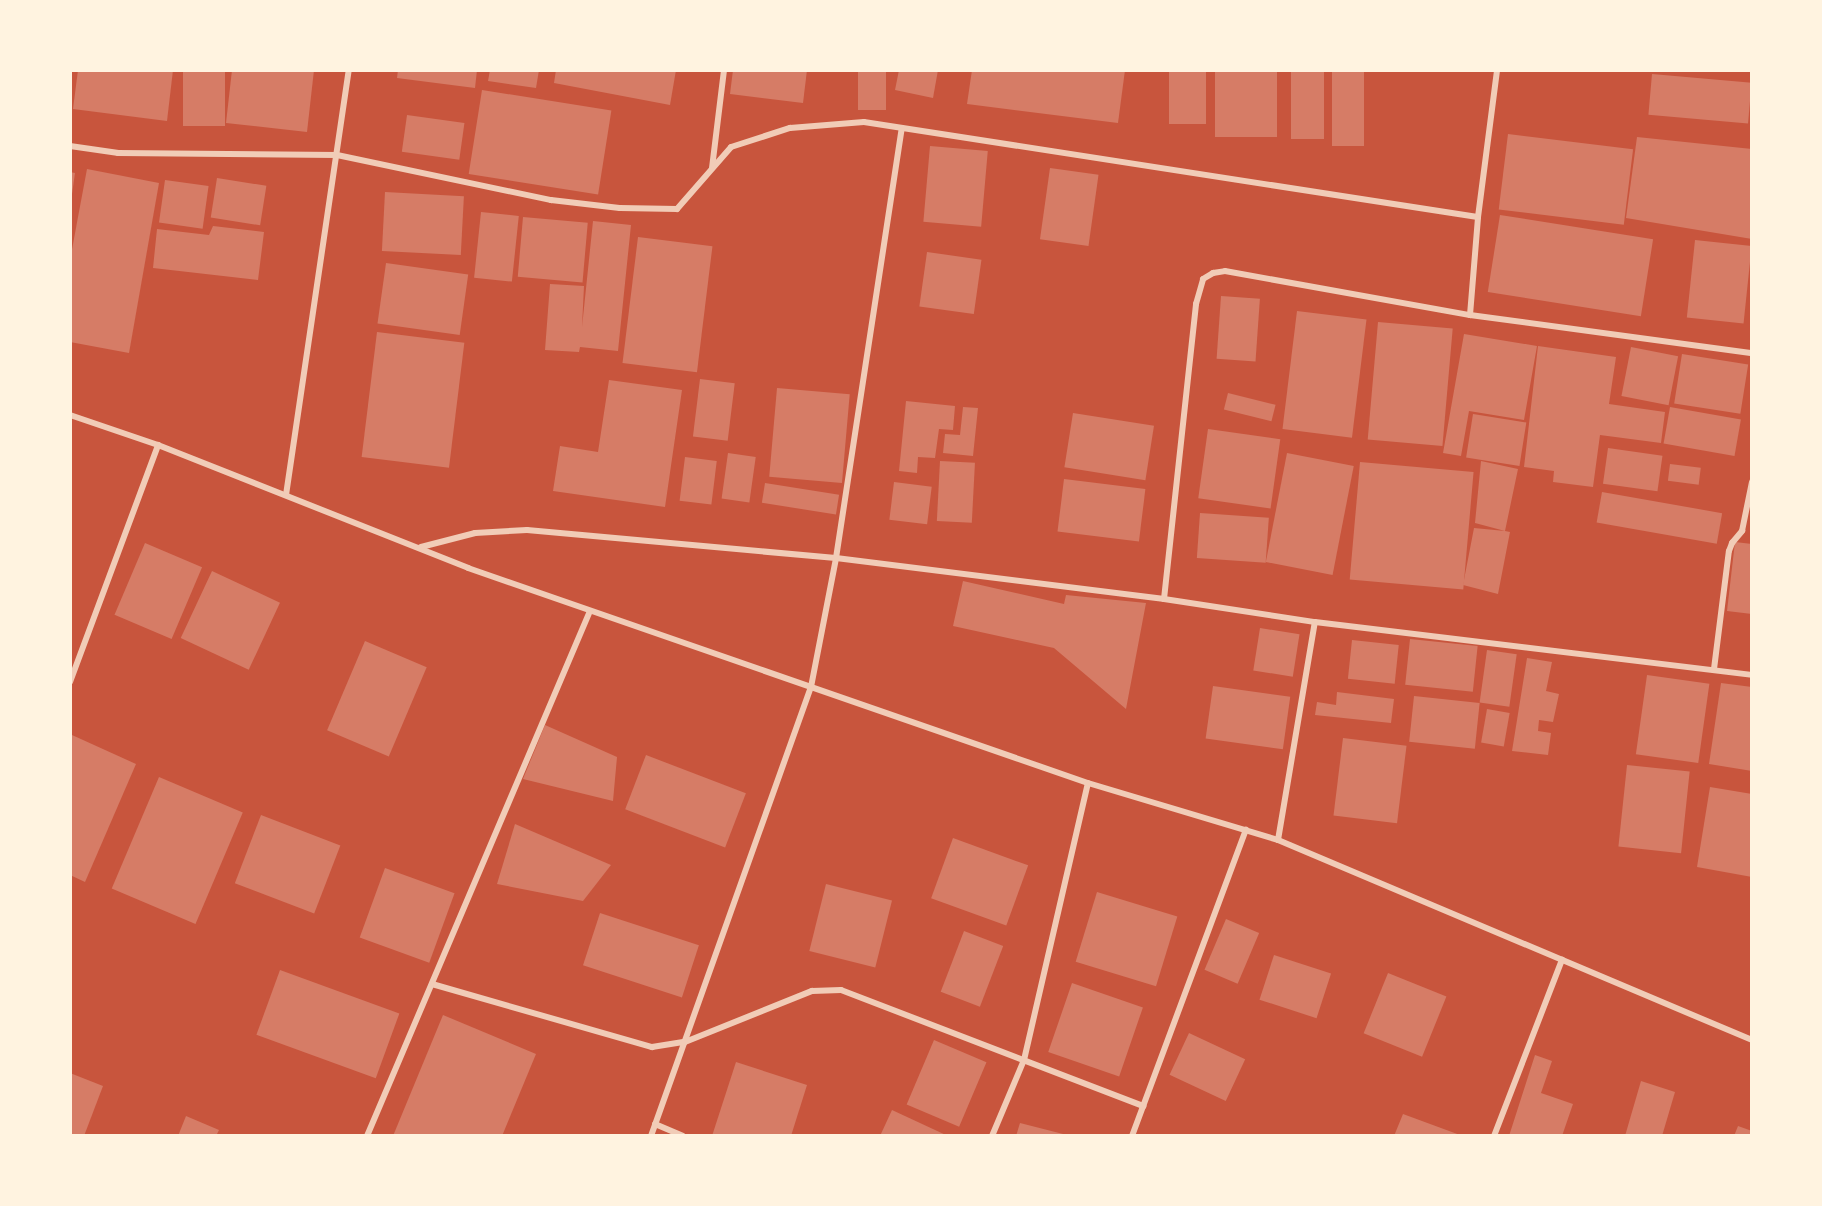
<!DOCTYPE html>
<style>
body{margin:0}
#map{position:relative;width:1822px;height:1206px;overflow:hidden;background:#c8553d;font-family:"Fira Sans",sans-serif}
div>[style]{position:absolute}
[style*='--x']{left:calc(var(--x)*1px);top:calc(var(--y)*1px);width:calc(var(--w)*1px);rotate:calc(var(--a)*1deg)}
.building>*{inset:0;background:#d67c66;transform-origin:0 0}
.minor>*{height:6px;margin:-3px;padding:0 3px;transform-origin:3px;border-radius:3px;background:#f1ccb7}
span{translate:-50% -50%;white-space:nowrap;text-align:center;line-height:1.15;-webkit-text-stroke:6px #fff3e0;paint-order:stroke}
.frame{position:absolute;inset:0;border:72px solid #fff3e0;pointer-events:none}
</style>
<div id="map">
<div class="building">
<i style="clip-path:polygon(78px 70px,173px 70px,167px 121px,73px 109px)"></i>
<i style="left:183px;top:70px;width:42px;height:56px"></i>
<i style="clip-path:polygon(232px 70px,314px 70px,307px 132px,226px 123px)"></i>
<i style="clip-path:polygon(398px 70px,477px 70px,475px 88px,397px 78px)"></i>
<i style="clip-path:polygon(490px 70px,539px 70px,536px 88px,488px 81px)"></i>
<i style="clip-path:polygon(556px 70px,676px 70px,670px 105px,554px 83px)"></i>
<i style="clip-path:polygon(733px 70px,807px 70px,803px 103px,730px 94px)"></i>
<i style="left:858px;top:70px;width:28px;height:40px"></i>
<i style="clip-path:polygon(899px 70px,938px 70px,933px 98px,895px 90px)"></i>
<i style="clip-path:polygon(972px 70px,1125px 70px,1118px 123px,967px 104px)"></i>
<i style="left:1169px;top:70px;width:37px;height:54px"></i>
<i style="left:1215px;top:70px;width:62px;height:67px"></i>
<i style="left:1291px;top:70px;width:33px;height:69px"></i>
<i style="left:1332px;top:70px;width:32px;height:76px"></i>
<i style="left:1652px;top:74px;width:100px;height:41px;rotate:5deg"></i>
<i style="left:482px;top:90px;width:131px;height:85px;rotate:9deg"></i>
<i style="left:407px;top:115px;width:58px;height:37px;rotate:8deg"></i>
<i style="left:1508px;top:134px;width:126px;height:76px;rotate:7deg"></i>
<i style="clip-path:polygon(1637px 137px,1752px 149px,1752px 239px,1626px 218px)"></i>
<i style="left:930px;top:146px;width:58px;height:76px;rotate:5deg"></i>
<i style="left:1050px;top:168px;width:49px;height:72px;rotate:8deg"></i>
<i style="clip-path:polygon(87px 169px,159px 183px,129px 353px,70px 342px,70px 260px)"></i>
<i style="clip-path:polygon(70px 172px,75px 173px,72px 194px,70px 193px)"></i>
<i style="left:217px;top:178px;width:50px;height:40px;rotate:9deg"></i>
<i style="left:165px;top:180px;width:44px;height:43px;rotate:8deg"></i>
<i style="left:385px;top:192px;width:79px;height:59px;rotate:3deg"></i>
<i style="left:481px;top:212px;width:38px;height:66px;rotate:6deg"></i>
<i style="left:1500px;top:215px;width:155px;height:78px;rotate:9deg"></i>
<i style="left:523px;top:217px;width:65px;height:60px;rotate:5deg"></i>
<i style="clip-path:polygon(593px 221px,631px 225px,618px 351px,580px 347px,579px 352px,545px 350px,550px 284px,584px 286px,582px 327px)"></i>
<i style="clip-path:polygon(213px 226px,264px 232px,258px 280px,153px 268px,157px 229px,209px 235px)"></i>
<i style="left:638px;top:237px;width:75px;height:127px;rotate:7deg"></i>
<i style="left:1695px;top:240px;width:57px;height:78px;rotate:6deg"></i>
<i style="left:927px;top:252px;width:55px;height:55px;rotate:8deg"></i>
<i style="left:386px;top:263px;width:83px;height:61px;rotate:8deg"></i>
<i style="left:1221px;top:296px;width:39px;height:63px;rotate:4deg"></i>
<i style="left:1297px;top:311px;width:70px;height:119px;rotate:7deg"></i>
<i style="left:1378px;top:322px;width:75px;height:118px;rotate:5deg"></i>
<i style="left:377px;top:332px;width:88px;height:126px;rotate:7deg"></i>
<i style="clip-path:polygon(1464px 334px,1537px 346px,1524px 420px,1469px 411px,1461px 456px,1443px 453px)"></i>
<i style="clip-path:polygon(1538px 346px,1616px 357px,1609px 404px,1665px 412px,1661px 443px,1600px 435px,1593px 487px,1553px 482px,1554px 471px,1524px 467px)"></i>
<i style="left:1631px;top:347px;width:48px;height:50px;rotate:11deg"></i>
<i style="left:1682px;top:354px;width:67px;height:50px;rotate:9deg"></i>
<i style="left:700px;top:379px;width:35px;height:58px;rotate:7deg"></i>
<i style="clip-path:polygon(609px 380px,682px 390px,665px 507px,553px 491px,560px 446px,598px 452px)"></i>
<i style="left:777px;top:388px;width:73px;height:89px;rotate:5deg"></i>
<i style="left:1228px;top:393px;width:49px;height:17px;rotate:14deg"></i>
<i style="clip-path:polygon(906px 401px,955px 406px,953px 430px,939px 429px,935px 458px,918px 457px,917px 473px,899px 471px)"></i>
<i style="clip-path:polygon(963px 407px,978px 408px,973px 456px,943px 453px,945px 434px,960px 435px)"></i>
<i style="left:1670px;top:407px;width:72px;height:37px;rotate:10deg"></i>
<i style="left:1073px;top:413px;width:82px;height:55px;rotate:9deg"></i>
<i style="left:1473px;top:414px;width:54px;height:44px;rotate:9deg"></i>
<i style="left:1208px;top:429px;width:73px;height:70px;rotate:8deg"></i>
<i style="left:1608px;top:448px;width:55px;height:36px;rotate:8deg"></i>
<i style="left:728px;top:453px;width:28px;height:46px;rotate:8deg"></i>
<i style="left:1287px;top:453px;width:68px;height:111px;rotate:11deg"></i>
<i style="left:685px;top:457px;width:32px;height:44px;rotate:7deg"></i>
<i style="left:940px;top:461px;width:35px;height:60px;rotate:3deg"></i>
<i style="clip-path:polygon(1481px 461px,1518px 469px,1505px 531px,1510px 532px,1498px 594px,1463px 585px,1474px 528px,1505px 531px,1475px 523px)"></i>
<i style="left:1360px;top:462px;width:114px;height:118px;rotate:5deg"></i>
<i style="left:1670px;top:464px;width:31px;height:17px;rotate:7deg"></i>
<i style="left:1064px;top:479px;width:82px;height:53px;rotate:7deg"></i>
<i style="left:894px;top:482px;width:38px;height:38px;rotate:7deg"></i>
<i style="left:765px;top:483px;width:75px;height:20px;rotate:9deg"></i>
<i style="left:1602px;top:492px;width:122px;height:31px;rotate:10deg"></i>
<i style="left:1200px;top:513px;width:69px;height:45px;rotate:4deg"></i>
<i style="clip-path:polygon(1735px 542px,1752px 544px,1752px 614px,1727px 611px)"></i>
<i style="left:145px;top:543px;width:62px;height:78px;rotate:23deg"></i>
<i style="left:212px;top:571px;width:75px;height:74px;rotate:25deg"></i>
<i style="clip-path:polygon(963px 581px,1064px 604px,1066px 595px,1146px 603px,1126px 709px,1054px 648px,953px 626px)"></i>
<i style="left:1260px;top:628px;width:40px;height:43px;rotate:9deg"></i>
<i style="left:1410px;top:639px;width:68px;height:46px;rotate:6deg"></i>
<i style="left:1352px;top:640px;width:47px;height:39px;rotate:6deg"></i>
<i style="left:365px;top:641px;width:67px;height:97px;rotate:23deg"></i>
<i style="left:1487px;top:650px;width:30px;height:53px;rotate:8deg"></i>
<i style="clip-path:polygon(1527px 658px,1552px 662px,1546px 691px,1559px 694px,1553px 722px,1539px 720px,1538px 731px,1551px 733px,1548px 755px,1512px 751px)"></i>
<i style="left:1647px;top:675px;width:63px;height:80px;rotate:8deg"></i>
<i style="clip-path:polygon(1721px 683px,1752px 687px,1752px 771px,1709px 764px)"></i>
<i style="left:1213px;top:686px;width:78px;height:53px;rotate:8deg"></i>
<i style="clip-path:polygon(1337px 692px,1394px 699px,1391px 723px,1315px 715px,1317px 702px,1336px 705px)"></i>
<i style="left:1414px;top:696px;width:66px;height:46px;rotate:6deg"></i>
<i style="left:1487px;top:709px;width:23px;height:34px;rotate:10deg"></i>
<i style="clip-path:polygon(545px 725px,617px 757px,613px 801px,523px 779px)"></i>
<i style="clip-path:polygon(72px 735px,136px 764px,85px 882px,70px 875px)"></i>
<i style="left:1343px;top:738px;width:64px;height:78px;rotate:7deg"></i>
<i style="left:646px;top:755px;width:107px;height:58px;rotate:21deg"></i>
<i style="left:1627px;top:765px;width:63px;height:82px;rotate:6deg"></i>
<i style="left:159px;top:777px;width:91px;height:121px;rotate:23deg"></i>
<i style="clip-path:polygon(1710px 787px,1752px 794px,1752px 877px,1697px 867px)"></i>
<i style="left:261px;top:815px;width:85px;height:73px;rotate:21deg"></i>
<i style="clip-path:polygon(515px 824px,611px 865px,583px 901px,497px 884px)"></i>
<i style="left:953px;top:838px;width:80px;height:64px;rotate:20deg"></i>
<i style="left:385px;top:868px;width:74px;height:74px;rotate:20deg"></i>
<i style="left:826px;top:884px;width:68px;height:69px;rotate:14deg"></i>
<i style="left:1097px;top:892px;width:84px;height:73px;rotate:17deg"></i>
<i style="left:600px;top:913px;width:104px;height:55px;rotate:18deg"></i>
<i style="left:1226px;top:919px;width:36px;height:55px;rotate:23deg"></i>
<i style="left:964px;top:931px;width:42px;height:65px;rotate:21deg"></i>
<i style="left:1274px;top:955px;width:60px;height:47px;rotate:18deg"></i>
<i style="left:280px;top:970px;width:127px;height:69px;rotate:20deg"></i>
<i style="left:1388px;top:973px;width:63px;height:65px;rotate:22deg"></i>
<i style="left:1072px;top:983px;width:75px;height:73px;rotate:19deg"></i>
<i style="clip-path:polygon(443px 1015px,536px 1054px,502px 1136px,393px 1136px)"></i>
<i style="left:1189px;top:1033px;width:62px;height:46px;rotate:25deg"></i>
<i style="left:934px;top:1040px;width:57px;height:70px;rotate:23deg"></i>
<i style="clip-path:polygon(1535px 1055px,1552px 1061px,1541px 1093px,1573px 1104px,1562px 1136px,1509px 1136px)"></i>
<i style="clip-path:polygon(736px 1062px,807px 1085px,791px 1136px,712px 1136px)"></i>
<i style="clip-path:polygon(70px 1073px,103px 1086px,84px 1136px,70px 1136px)"></i>
<i style="clip-path:polygon(1641px 1081px,1675px 1092px,1662px 1136px,1625px 1136px)"></i>
<i style="clip-path:polygon(892px 1110px,948px 1136px,880px 1136px)"></i>
<i style="clip-path:polygon(1403px 1114px,1460px 1135px,1460px 1136px,1394px 1136px)"></i>
<i style="clip-path:polygon(186px 1116px,219px 1130px,216px 1136px,178px 1136px)"></i>
<i style="clip-path:polygon(1020px 1123px,1067px 1135px,1067px 1136px,1016px 1136px)"></i>
<i style="clip-path:polygon(1738px 1126px,1752px 1131px,1752px 1136px,1734px 1136px)"></i>
</div>
<div class="minor">
<i style="--x:70;--y:146;--w:49;--a:8.3"></i>
<i style="--x:118;--y:153;--w:219;--a:0.5"></i>
<i style="--x:337;--y:155;--w:219;--a:11.9"></i>
<i style="--x:551;--y:200;--w:69;--a:6.6"></i>
<i style="--x:620;--y:208;--w:57;--a:1"></i>
<i style="--x:677;--y:209;--w:82;--a:-48.9"></i>
<i style="--x:731;--y:147;--w:62;--a:-17.9"></i>
<i style="--x:790;--y:128;--w:74;--a:-4.6"></i>
<i style="--x:864;--y:122;--w:621;--a:8.8"></i>
<i style="--x:712;--y:168;--w:99;--a:-83"></i>
<i style="--x:1470;--y:315;--w:98;--a:-85.3"></i>
<i style="--x:1478;--y:217;--w:148;--a:-82.6"></i>
<i style="--x:70;--y:415;--w:93;--a:18.8"></i>
<i style="--x:158;--y:445;--w:334;--a:21.6"></i>
<i style="--x:468;--y:568;--w:656;--a:19.13"></i>
<i style="--x:1088;--y:783;--w:198;--a:16.7"></i>
<i style="--x:1278;--y:840;--w:514;--a:22.88"></i>
<i style="--x:286;--y:495;--w:430;--a:-81.6"></i>
<i style="--x:421;--y:547;--w:56;--a:-14.5"></i>
<i style="--x:475;--y:533;--w:52;--a:-3.3"></i>
<i style="--x:527;--y:530;--w:310;--a:5.2"></i>
<i style="--x:836;--y:558;--w:331;--a:7.1"></i>
<i style="--x:1164;--y:599;--w:153;--a:8.7"></i>
<i style="--x:1315;--y:622;--w:440;--a:6.9"></i>
<i style="--x:1164;--y:599;--w:297;--a:-83.8"></i>
<i style="--x:1196;--y:304;--w:26;--a:-74"></i>
<i style="--x:1203;--y:279;--w:12;--a:-31"></i>
<i style="--x:1213;--y:273;--w:12;--a:-9"></i>
<i style="--x:1225;--y:271;--w:249;--a:10.2"></i>
<i style="--x:1470;--y:315;--w:285;--a:7.7"></i>
<i style="--x:1714;--y:669;--w:119;--a:-82.8"></i>
<i style="--x:1729;--y:551;--w:9;--a:-69"></i>
<i style="--x:1732;--y:543;--w:16;--a:-50"></i>
<i style="--x:1742;--y:531;--w:50;--a:-78.5"></i>
<i style="--x:70;--y:682;--w:253;--a:-69.6"></i>
<i style="--x:1278;--y:840;--w:221;--a:-80.4"></i>
<i style="--x:432;--y:984;--w:229;--a:16"></i>
<i style="--x:652;--y:1047;--w:33;--a:-9"></i>
<i style="--x:685;--y:1042;--w:137;--a:-21.9"></i>
<i style="--x:812;--y:991;--w:29;--a:-2"></i>
<i style="--x:841;--y:990;--w:324;--a:21"></i>
<i style="--x:655;--y:1124;--w:30;--a:23"></i>
<i style="--x:367;--y:1136;--w:570;--a:-66.99"></i>
<i style="--x:651;--y:1136;--w:477;--a:-70.4"></i>
<i style="--x:811;--y:687;--w:131;--a:-79"></i>
<i style="--x:836;--y:558;--w:435;--a:-81.3"></i>
<i style="--x:992;--y:1136;--w:82;--a:-67.2"></i>
<i style="--x:1024;--y:1060;--w:284;--a:-77"></i>
<i style="--x:1132;--y:1136;--w:327;--a:-69.6"></i>
<i style="--x:1494;--y:1136;--w:189;--a:-68.9"></i>
</div>
<div class="frame"></div>
</div>
